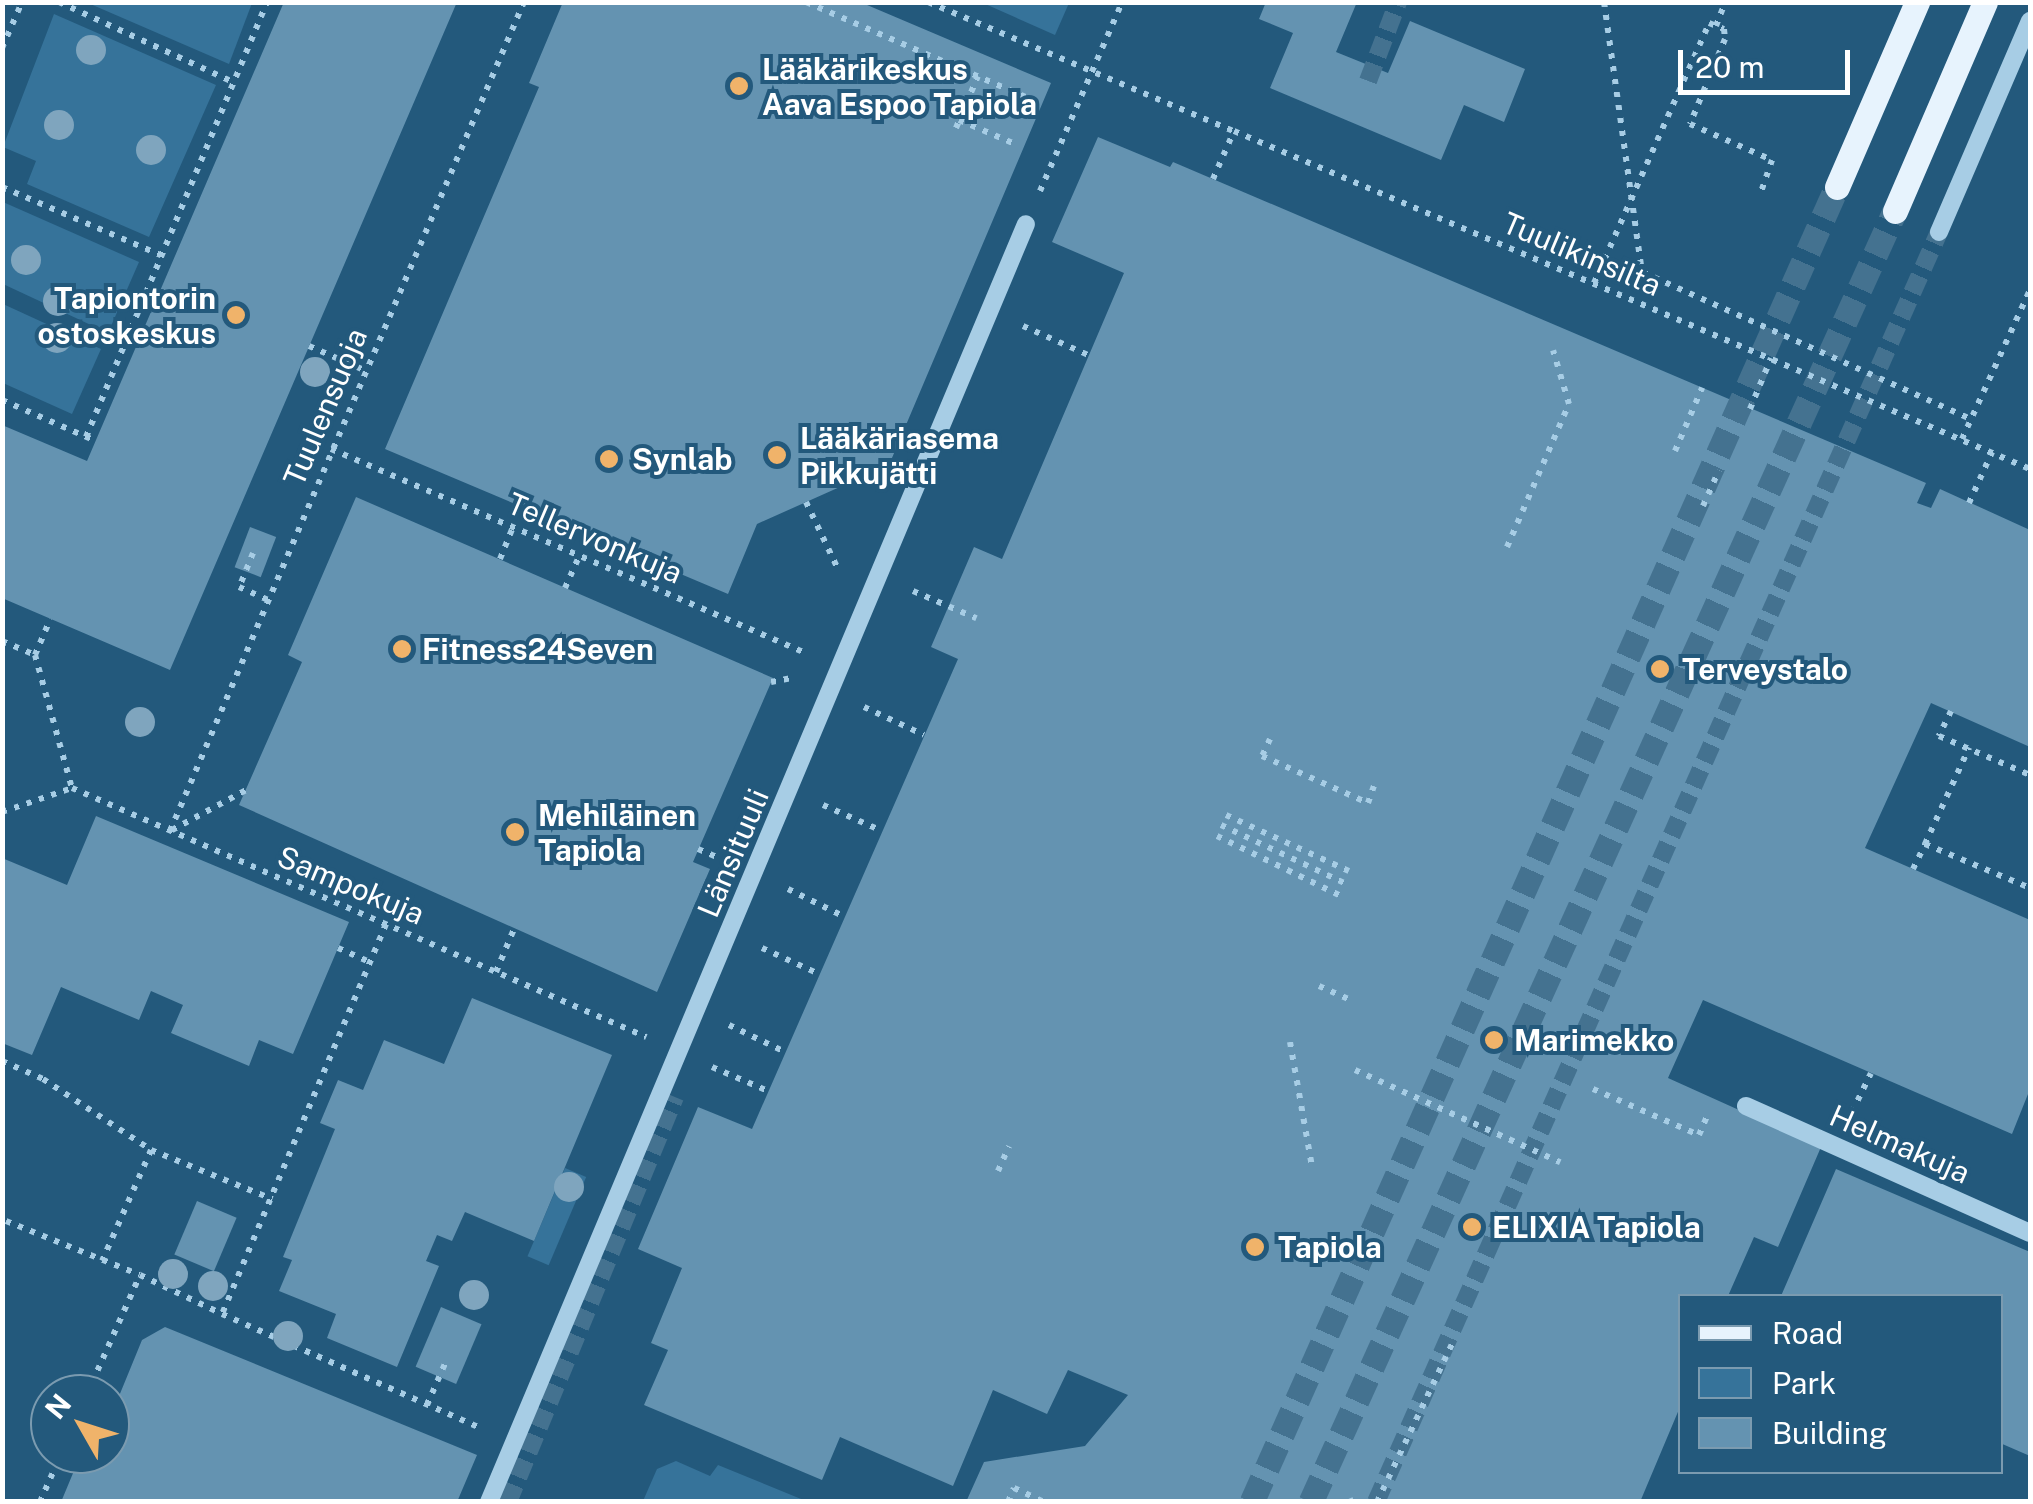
<!DOCTYPE html>
<meta charset="utf-8">
<style>
body{margin:0}
#map{position:relative;width:2033px;height:1504px;overflow:hidden;background:#23597c;font-family:"Public Sans",sans-serif}
div>[style]{position:absolute}
[style*='--x']{left:calc(var(--x)*1px);top:calc(var(--y)*1px);width:calc(var(--w)*1px);rotate:calc(var(--a)*1deg)}
.green>*{inset:0;background:#36739a;transform-origin:0 0}
.building>*{inset:0;background:#6493b1;transform-origin:0 0}
.minor-tunnel>*{height:18px;margin-top:-9px;transform-origin:0;background:repeating-linear-gradient(90deg,#447290 0 18px,transparent 0 27px)}
.major-tunnel>*{height:25px;margin-top:-12.5px;transform-origin:0;background:repeating-linear-gradient(90deg,#447290 0 25px,transparent 0 37px)}
.path>*{height:6px;margin-top:-3px;transform-origin:0;background:repeating-linear-gradient(90deg,#a7cde5 0 5px,transparent 0 13px)}
.minor>*{height:18px;margin:-9px;padding:0 9px;transform-origin:9px;border-radius:9px;background:#a7cde5}
.major>*{height:25px;margin:-12.5px;padding:0 12.5px;transform-origin:12.5px;border-radius:12.5px;background:#e7f3fd}
.trees>*{width:30px;height:30px;margin:-15px;border-radius:50%;background:#7fa5be}
.dots>*{width:28px;height:28px;translate:-50% -50%;box-sizing:border-box;border:5px solid #23597c;border-radius:50%}
span{translate:-50% -50%;white-space:nowrap;text-align:center;line-height:1.15;-webkit-text-stroke:8px #23597c;paint-order:stroke}
.poi-label{font-size:30px;color:#fff;font-weight:700}
.left{translate:0 -50%;text-align:left}
.right{translate:-100% -50%;text-align:right}
.street-label{font-size:30px;color:#fff}
.frame{position:absolute;inset:0;border:5px solid #fff;pointer-events:none}
.legend{position:absolute;left:1678px;top:1294px;width:325px;height:180px;box-sizing:border-box;background:#23597c;border:2px solid #7b9bb0;margin:0;padding:12px 18px;list-style:none;font-size:30px;color:#fff}
.legend li{display:flex;align-items:center;gap:20px;height:50px}
.legend b{width:50px;border:2px solid #7b9bb0}
.north{position:absolute;left:30px;top:1374px;width:100px;height:100px;box-sizing:border-box;background:#23597c;border:2px solid #7b9bb0;border-radius:50%;rotate:309deg;font-size:28px;font-weight:700;line-height:40px;text-align:center;color:#fff}
.north::after{content:'';display:block;margin:auto;width:35px;height:45px;background:#f0b36a;clip-path:polygon(50% 0,100% 100%,50% 72%,0 100%)}
.scale{position:absolute;left:1678px;top:50px;width:172px;height:45px;box-sizing:border-box;border:5px solid #fff;border-top:0;padding-left:12px;font-size:30px;line-height:35px;white-space:nowrap;color:#fff;-webkit-text-stroke:8px #23597c;paint-order:stroke}
</style>
<div id="map">
<div class="green">
<i style="clip-path:polygon(88px 3px,252px 3px,229px 64px)"></i>
<i style="clip-path:polygon(983px 3px,1069px 3px,1055px 35px)"></i>
<i style="clip-path:polygon(54px 14px,216px 85px,149px 237px,27px 184px,36px 161px,3px 147px)"></i>
<i style="clip-path:polygon(3px 202px,139px 262px,108px 333px,3px 284px)"></i>
<i style="clip-path:polygon(3px 304px,101px 349px,72px 414px,3px 383px)"></i>
<i style="left:565px;top:1168px;width:23px;height:96px;rotate:23deg"></i>
<i style="clip-path:polygon(676px 1461px,710px 1476px,718px 1465px,806px 1501px,643px 1501px,657px 1469px)"></i>
</div>
<div class="building">
<i style="clip-path:polygon(284px 2px,457px 2px,170px 670px,2px 598px,2px 425px,87px 461px)"></i>
<i style="clip-path:polygon(563px 2px,860px 2px,1051px 83px,889px 465px,757px 524px,728px 594px,385px 449px,539px 87px,529px 83px)"></i>
<i style="clip-path:polygon(1266px 2px,1357px 2px,1336px 52px,1388px 73px,1410px 21px,1525px 69px,1504px 122px,1464px 105px,1441px 160px,1270px 88px,1293px 33px,1259px 19px)"></i>
<i style="clip-path:polygon(1098px 137px,1170px 167px,1173px 162px,1926px 483px,1917px 503px,1931px 508px,1940px 489px,2030px 530px,2030px 747px,1931px 703px,1865px 848px,2030px 920px,2030px 1089px,2012px 1134px,1703px 1000px,1668px 1078px,1821px 1147px,1778px 1247px,1754px 1237px,1728px 1296px,1680px 1296px,1680px 1407px,1640px 1502px,966px 1502px,984px 1462px,1085px 1446px,1128px 1395px,1068px 1370px,1047px 1414px,993px 1390px,953px 1486px,840px 1437px,822px 1480px,644px 1405px,668px 1350px,651px 1343px,682px 1268px,638px 1249px,698px 1107px,752px 1129px,958px 659px,931px 647px,974px 547px,1002px 559px,1124px 273px,1052px 242px)"></i>
<i style="clip-path:polygon(356px 497px,773px 678px,693px 862px,710px 869px,657px 992px,239px 805px,302px 662px,288px 655px)"></i>
<i style="left:250px;top:527px;width:28px;height:43px;rotate:21deg"></i>
<i style="clip-path:polygon(96px 816px,349px 922px,293px 1054px,259px 1040px,249px 1066px,171px 1033px,183px 1005px,151px 991px,139px 1020px,61px 987px,32px 1055px,2px 1043px,2px 858px,67px 885px)"></i>
<i style="clip-path:polygon(472px 998px,612px 1055px,534px 1241px,465px 1212px,452px 1241px,437px 1235px,426px 1261px,439px 1266px,397px 1367px,327px 1338px,336px 1314px,279px 1291px,292px 1260px,283px 1257px,335px 1129px,320px 1123px,338px 1080px,363px 1090px,384px 1040px,444px 1064px)"></i>
<i style="clip-path:polygon(1836px 1169px,2030px 1252px,2030px 1456px,2000px 1443px,2000px 1296px,1781px 1296px)"></i>
<i style="left:197px;top:1201px;width:43px;height:58px;rotate:23deg"></i>
<i style="left:441px;top:1307px;width:44px;height:65px;rotate:23deg"></i>
<i style="clip-path:polygon(165px 1327px,477px 1455px,457px 1502px,61px 1502px,81px 1454px,110px 1454px,110px 1398px,117px 1401px,142px 1340px)"></i>
</div>
<div class="minor-tunnel">
<i style="--x:1368;--y:81;--w:85;--a:-69.2"></i>
<i style="--x:508;--y:1502;--w:438;--a:-67.6"></i>
<i style="--x:1376;--y:1502;--w:1389;--a:-66.09"></i>
</div>
<div class="major-tunnel">
<i style="--x:1252;--y:1502;--w:1439;--a:-66.02"></i>
<i style="--x:1311;--y:1502;--w:1417;--a:-65.66"></i>
</div>
<div class="path">
<i style="--x:59;--y:2;--w:192;--a:24.7"></i>
<i style="--x:806;--y:2;--w:246;--a:23.4"></i>
<i style="--x:1032;--y:100;--w:10;--a:114"></i>
<i style="--x:928;--y:2;--w:332;--a:22.9"></i>
<i style="--x:1604;--y:2;--w:273;--a:82"></i>
<i style="--x:1642;--y:272;--w:360;--a:24.1"></i>
<i style="--x:1716;--y:26;--w:26;--a:-69"></i>
<i style="--x:2;--y:48;--w:50;--a:-66.5"></i>
<i style="--x:959;--y:120;--w:59;--a:23.1"></i>
<i style="--x:956;--y:128;--w:56;--a:-67.1"></i>
<i style="--x:1213;--y:179;--w:52;--a:-66.4"></i>
<i style="--x:1234;--y:131;--w:865;--a:23.01"></i>
<i style="--x:2;--y:187;--w:173;--a:23.2"></i>
<i style="--x:1040;--y:191;--w:206;--a:-66.5"></i>
<i style="--x:1594;--y:283;--w:284;--a:-66.1"></i>
<i style="--x:1709;--y:23;--w:16;--a:22"></i>
<i style="--x:1724;--y:29;--w:10;--a:84"></i>
<i style="--x:1725;--y:39;--w:92;--a:112.4"></i>
<i style="--x:1690;--y:124;--w:90;--a:23.7"></i>
<i style="--x:1772;--y:160;--w:34;--a:109"></i>
<i style="--x:1023;--y:326;--w:71;--a:24"></i>
<i style="--x:309;--y:346;--w:60;--a:23.6"></i>
<i style="--x:2;--y:400;--w:103;--a:23.6"></i>
<i style="--x:1750;--y:409;--w:55;--a:-67.6"></i>
<i style="--x:86;--y:437;--w:471;--a:-67.4"></i>
<i style="--x:1962;--y:439;--w:164;--a:-65.5"></i>
<i style="--x:331;--y:449;--w:519;--a:23.26"></i>
<i style="--x:1675;--y:451;--w:69;--a:-66.8"></i>
<i style="--x:806;--y:502;--w:74;--a:64.5"></i>
<i style="--x:1969;--y:503;--w:56;--a:-65.7"></i>
<i style="--x:1703;--y:506;--w:39;--a:-66"></i>
<i style="--x:1507;--y:547;--w:156;--a:-66.6"></i>
<i style="--x:1569;--y:404;--w:56;--a:-106.5"></i>
<i style="--x:253;--y:553;--w:37;--a:112"></i>
<i style="--x:239;--y:587;--w:32;--a:24"></i>
<i style="--x:500;--y:559;--w:35;--a:-68"></i>
<i style="--x:565;--y:588;--w:35;--a:-66"></i>
<i style="--x:913;--y:591;--w:69;--a:23.2"></i>
<i style="--x:2;--y:641;--w:36;--a:23"></i>
<i style="--x:35;--y:655;--w:138;--a:74.5"></i>
<i style="--x:35;--y:655;--w:39;--a:-67"></i>
<i style="--x:771;--y:682;--w:25;--a:-11"></i>
<i style="--x:864;--y:707;--w:66;--a:25"></i>
<i style="--x:1951;--y:711;--w:28;--a:116"></i>
<i style="--x:1939;--y:736;--w:99;--a:23.2"></i>
<i style="--x:1270;--y:739;--w:19;--a:115"></i>
<i style="--x:1262;--y:756;--w:116;--a:23.9"></i>
<i style="--x:1368;--y:803;--w:18;--a:-71"></i>
<i style="--x:823;--y:805;--w:64;--a:23.8"></i>
<i style="--x:2;--y:812;--w:74;--a:-18.9"></i>
<i style="--x:72;--y:788;--w:626;--a:23.45"></i>
<i style="--x:1226;--y:815;--w:135;--a:24.5"></i>
<i style="--x:1221;--y:825;--w:136;--a:25.2"></i>
<i style="--x:172;--y:830;--w:84;--a:-28.4"></i>
<i style="--x:170;--y:831;--w:901;--a:-66.88"></i>
<i style="--x:1217;--y:836;--w:136;--a:25.8"></i>
<i style="--x:1925;--y:844;--w:106;--a:-65.4"></i>
<i style="--x:698;--y:849;--w:21;--a:23"></i>
<i style="--x:1913;--y:869;--w:28;--a:-64"></i>
<i style="--x:1925;--y:844;--w:114;--a:22.7"></i>
<i style="--x:788;--y:889;--w:64;--a:26.2"></i>
<i style="--x:386;--y:924;--w:423;--a:112.8"></i>
<i style="--x:222;--y:1314;--w:283;--a:23.8"></i>
<i style="--x:338;--y:948;--w:34;--a:24"></i>
<i style="--x:762;--y:948;--w:63;--a:24.5"></i>
<i style="--x:496;--y:972;--w:47;--a:-67.3"></i>
<i style="--x:1319;--y:986;--w:34;--a:24"></i>
<i style="--x:729;--y:1025;--w:62;--a:25.7"></i>
<i style="--x:1290;--y:1042;--w:127;--a:80"></i>
<i style="--x:2;--y:1061;--w:45;--a:23.7"></i>
<i style="--x:43;--y:1079;--w:129;--a:33.3"></i>
<i style="--x:151;--y:1150;--w:121;--a:113.8"></i>
<i style="--x:712;--y:1067;--w:61;--a:23.2"></i>
<i style="--x:1355;--y:1070;--w:225;--a:24.2"></i>
<i style="--x:1593;--y:1089;--w:116;--a:23.5"></i>
<i style="--x:1699;--y:1135;--w:23;--a:-67"></i>
<i style="--x:1852;--y:1112;--w:43;--a:-64"></i>
<i style="--x:151;--y:1150;--w:131;--a:22"></i>
<i style="--x:998;--y:1171;--w:27;--a:-66"></i>
<i style="--x:6;--y:1221;--w:144;--a:21.9"></i>
<i style="--x:87;--y:1394;--w:130;--a:-66"></i>
<i style="--x:140;--y:1275;--w:91;--a:25.4"></i>
<i style="--x:427;--y:1405;--w:50;--a:-66.5"></i>
<i style="--x:40;--y:1502;--w:52;--a:-66.4"></i>
<i style="--x:1008;--y:1502;--w:15;--a:-67"></i>
<i style="--x:1014;--y:1488;--w:33;--a:25"></i>
<i style="--x:1349;--y:1502;--w:5;--a:-22"></i>
<i style="--x:1377;--y:1502;--w:179;--a:-64.6"></i>
</div>
<div class="minor">
<i style="--x:1939;--y:232;--w:230;--a:-66.7"></i>
<i style="--x:1746;--y:1106;--w:311;--a:24.1"></i>
<i style="--x:489;--y:1502;--w:1386;--a:-67.21"></i>
</div>
<div class="major">
<i style="--x:1837;--y:187;--w:202;--a:-66.6"></i>
<i style="--x:1895;--y:211;--w:228;--a:-66.7"></i>
</div>
<div class="trees">
<i style="left:91px;top:50px"></i>
<i style="left:59px;top:125px"></i>
<i style="left:151px;top:150px"></i>
<i style="left:26px;top:260px"></i>
<i style="left:58px;top:301px"></i>
<i style="left:57px;top:338px"></i>
<i style="left:315px;top:372px"></i>
<i style="left:140px;top:722px"></i>
<i style="left:569px;top:1187px"></i>
<i style="left:173px;top:1274px"></i>
<i style="left:213px;top:1286px"></i>
<i style="left:474px;top:1295px"></i>
<i style="left:288px;top:1336px"></i>
</div>
<div class="dots">
<i style="left:739px;top:86px;background:#f0b36a"></i>
<i style="left:236px;top:315px;background:#f0b36a"></i>
<i style="left:777px;top:455px;background:#f0b36a"></i>
<i style="left:609px;top:459px;background:#f0b36a"></i>
<i style="left:402px;top:649px;background:#f0b36a"></i>
<i style="left:1660px;top:669px;background:#f0b36a"></i>
<i style="left:515px;top:832px;background:#f0b36a"></i>
<i style="left:1494px;top:1040px;background:#f0b36a"></i>
<i style="left:1472px;top:1227px;background:#f0b36a"></i>
<i style="left:1255px;top:1247px;background:#f0b36a"></i>
</div>
<div class="poi-label">
<span class="left" style="left:762px;top:86px">Lääkärikeskus<br>Aava Espoo Tapiola</span>
<span class="right" style="left:216px;top:315px">Tapiontorin<br>ostoskeskus</span>
<span class="left" style="left:800px;top:455px">Lääkäriasema<br>Pikkujätti</span>
<span class="left" style="left:632px;top:459px">Synlab</span>
<span class="left" style="left:422px;top:649px">Fitness24Seven</span>
<span class="left" style="left:1682px;top:669px">Terveystalo</span>
<span class="left" style="left:538px;top:832px">Mehiläinen<br>Tapiola</span>
<span class="left" style="left:1514px;top:1040px">Marimekko</span>
<span class="left" style="left:1492px;top:1227px">ELIXIA Tapiola</span>
<span class="left" style="left:1278px;top:1247px">Tapiola</span>
</div>
<div class="street-label">
<span style="left:1582px;top:254px;rotate:23deg">Tuulikinsilta</span>
<span style="left:325px;top:407px;rotate:-67deg">Tuulensuoja</span>
<span style="left:595px;top:538px;rotate:23deg">Tellervonkuja</span>
<span style="left:733px;top:853px;rotate:-67deg">Länsituuli</span>
<span style="left:351px;top:885px;rotate:23deg">Sampokuja</span>
<span style="left:1900px;top:1144px;rotate:24deg">Helmakuja</span>
</div>
<div class="frame"></div>
<ul class="legend">
<li><b style="height:12px;background:#e7f3fd"></b>Road</li>
<li><b style="height:28px;background:#36739a"></b>Park</li>
<li><b style="height:28px;background:#6493b1"></b>Building</li>
</ul>
<div class="north">N</div>
<div class="scale">20 m</div>
</div>
